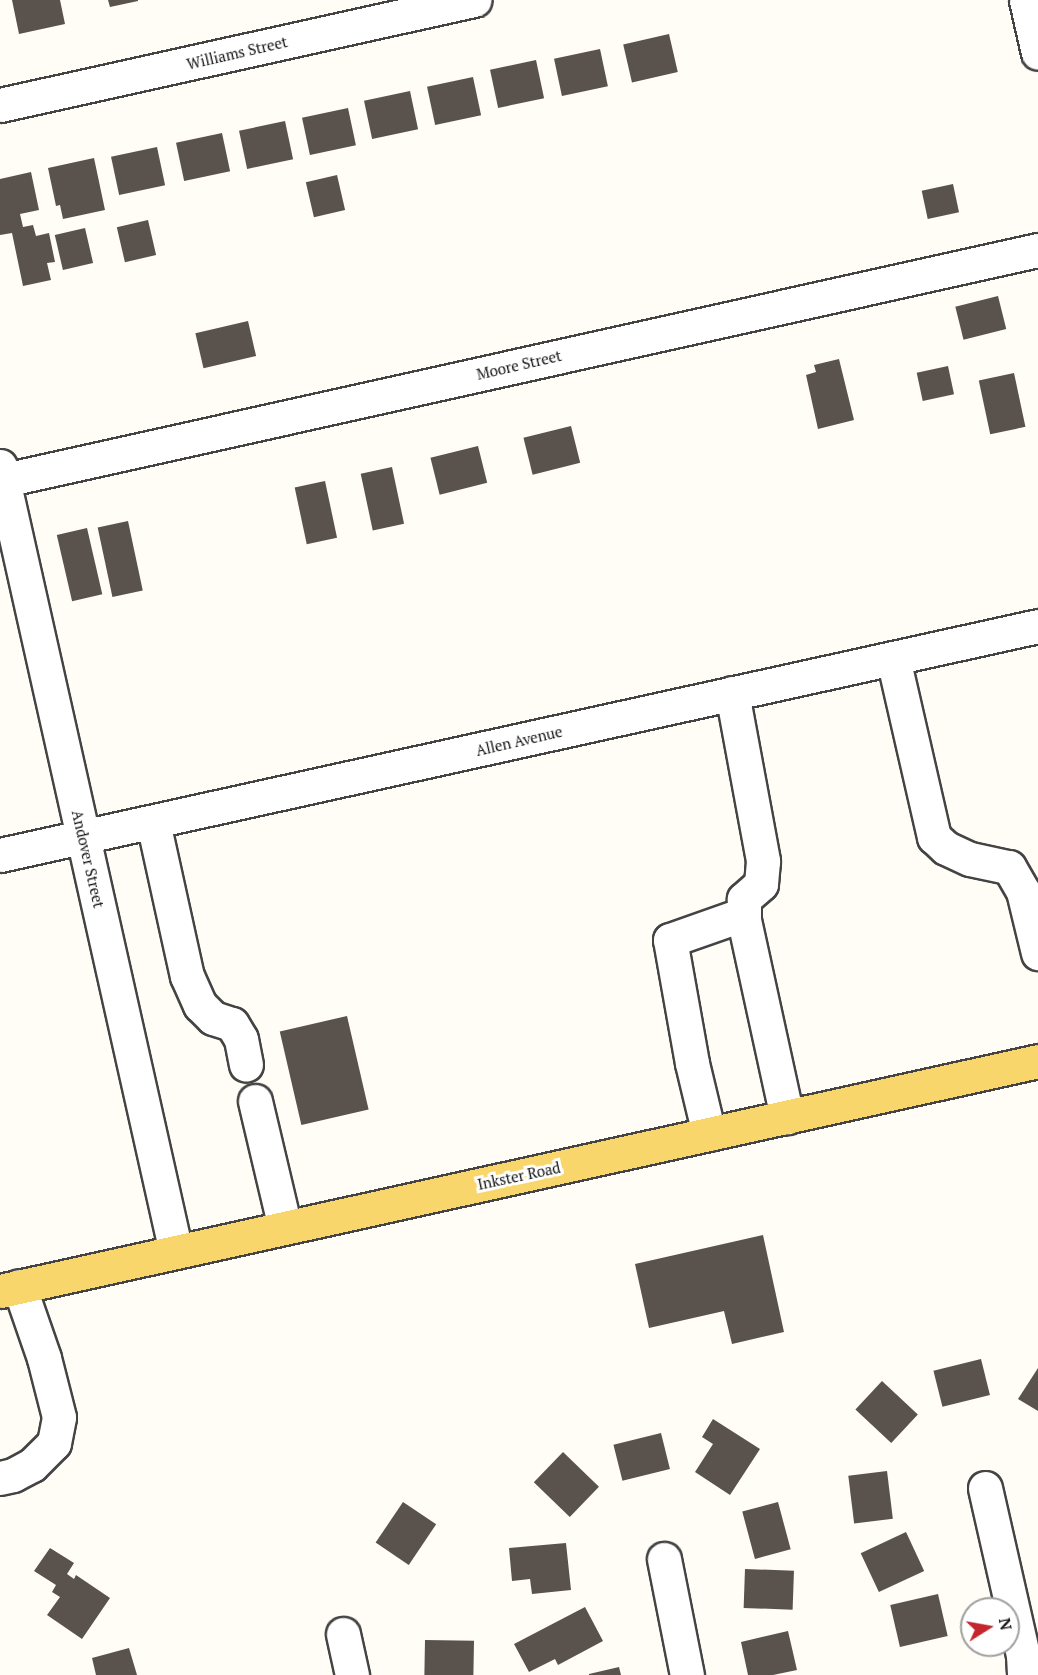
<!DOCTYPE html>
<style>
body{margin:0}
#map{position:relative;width:1038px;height:1675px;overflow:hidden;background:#fffdf5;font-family:"PT Serif",serif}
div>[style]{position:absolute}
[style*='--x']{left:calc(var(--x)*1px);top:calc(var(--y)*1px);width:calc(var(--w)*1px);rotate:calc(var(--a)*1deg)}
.building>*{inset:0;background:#5a524d;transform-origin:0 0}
.roads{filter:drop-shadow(2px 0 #444) drop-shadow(-2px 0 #444) drop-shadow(0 2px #444) drop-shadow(0 -2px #444)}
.minor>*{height:33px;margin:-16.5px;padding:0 16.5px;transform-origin:16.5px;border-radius:16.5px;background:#fff}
.major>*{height:33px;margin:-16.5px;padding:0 16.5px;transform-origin:16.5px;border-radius:16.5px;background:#f9d66b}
span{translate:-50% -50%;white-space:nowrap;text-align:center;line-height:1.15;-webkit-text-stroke:6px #fff;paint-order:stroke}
.street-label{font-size:15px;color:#111}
.north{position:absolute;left:960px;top:1597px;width:60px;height:60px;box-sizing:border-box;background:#fff;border:2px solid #a0a0a0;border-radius:50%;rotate:79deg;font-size:16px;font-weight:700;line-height:24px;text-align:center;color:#111}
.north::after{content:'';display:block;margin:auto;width:21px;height:27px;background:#c4262e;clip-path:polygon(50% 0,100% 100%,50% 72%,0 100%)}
</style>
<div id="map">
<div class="building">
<i style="clip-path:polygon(12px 0,60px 0,65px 24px,19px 34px)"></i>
<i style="clip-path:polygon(108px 0,138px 0,138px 1px,110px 7px)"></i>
<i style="left:669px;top:34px;width:39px;height:47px;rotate:77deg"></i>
<i style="left:600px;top:49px;width:38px;height:47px;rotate:78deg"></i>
<i style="left:536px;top:60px;width:39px;height:47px;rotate:78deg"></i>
<i style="left:473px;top:77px;width:39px;height:47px;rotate:78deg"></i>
<i style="left:410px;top:91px;width:39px;height:47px;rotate:78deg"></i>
<i style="left:348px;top:108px;width:38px;height:47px;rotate:78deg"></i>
<i style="left:285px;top:121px;width:39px;height:47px;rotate:78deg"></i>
<i style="left:222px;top:133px;width:39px;height:47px;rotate:78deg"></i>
<i style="left:157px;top:147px;width:39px;height:47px;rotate:78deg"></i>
<i style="clip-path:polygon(94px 158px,105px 210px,63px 219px,60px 205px,56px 206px,48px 168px)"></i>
<i style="clip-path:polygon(31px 172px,39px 210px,20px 214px,23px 227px,33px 225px,36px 236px,49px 233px,55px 262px,47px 263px,51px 280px,23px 286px,12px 233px,0 235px,0 179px)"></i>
<i style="left:337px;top:175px;width:36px;height:32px;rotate:77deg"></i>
<i style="left:953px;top:184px;width:29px;height:32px;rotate:78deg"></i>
<i style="left:148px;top:220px;width:36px;height:32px;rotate:77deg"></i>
<i style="left:85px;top:228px;width:36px;height:31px;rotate:77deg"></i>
<i style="left:998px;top:296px;width:34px;height:44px;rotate:76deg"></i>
<i style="left:248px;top:321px;width:36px;height:54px;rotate:77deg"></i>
<i style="clip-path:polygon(839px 359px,854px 420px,818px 429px,806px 375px,816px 372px,814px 365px)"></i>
<i style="left:948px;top:366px;width:29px;height:32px;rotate:78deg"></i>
<i style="left:1014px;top:373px;width:55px;height:36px;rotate:78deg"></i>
<i style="left:571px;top:426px;width:38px;height:49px;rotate:76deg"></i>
<i style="left:478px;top:446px;width:38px;height:49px;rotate:76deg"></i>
<i style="left:392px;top:467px;width:58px;height:32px;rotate:78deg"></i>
<i style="left:325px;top:481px;width:58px;height:31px;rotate:78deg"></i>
<i style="left:128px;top:521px;width:71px;height:31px;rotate:78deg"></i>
<i style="left:87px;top:528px;width:68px;height:31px;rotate:77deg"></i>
<i style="left:347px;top:1016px;width:96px;height:69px;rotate:77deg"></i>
<i style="clip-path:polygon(763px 1235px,784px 1332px,732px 1344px,724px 1311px,649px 1328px,635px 1264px)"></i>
<i style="left:981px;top:1359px;width:37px;height:49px;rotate:76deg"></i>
<i style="clip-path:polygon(1038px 1368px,1038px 1411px,1018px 1399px)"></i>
<i style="left:882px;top:1381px;width:49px;height:39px;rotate:43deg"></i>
<i style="clip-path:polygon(713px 1419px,760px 1449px,730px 1495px,695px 1472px,713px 1444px,702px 1437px)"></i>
<i style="left:661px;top:1433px;width:37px;height:49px;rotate:76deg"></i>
<i style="left:563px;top:1452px;width:50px;height:42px;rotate:44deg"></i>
<i style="left:887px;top:1471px;width:48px;height:39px;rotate:83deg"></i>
<i style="left:403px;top:1502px;width:40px;height:49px;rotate:34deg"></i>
<i style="left:778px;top:1502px;width:49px;height:37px;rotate:75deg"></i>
<i style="left:906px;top:1532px;width:43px;height:50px;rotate:65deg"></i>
<i style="clip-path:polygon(566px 1543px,571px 1590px,532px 1594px,530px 1579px,512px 1581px,509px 1548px)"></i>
<i style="clip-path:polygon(50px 1548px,74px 1563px,67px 1574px,74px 1579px,76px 1575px,110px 1598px,82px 1639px,47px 1615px,60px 1597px,52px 1592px,56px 1585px,34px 1571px)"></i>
<i style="left:745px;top:1569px;width:49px;height:39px;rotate:2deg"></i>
<i style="left:938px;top:1594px;width:43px;height:49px;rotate:77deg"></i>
<i style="clip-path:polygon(585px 1607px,603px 1641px,558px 1665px,555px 1659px,529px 1672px,514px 1644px)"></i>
<i style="clip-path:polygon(788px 1631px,797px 1670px,773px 1675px,748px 1675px,741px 1642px)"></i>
<i style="left:425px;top:1640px;width:49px;height:35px;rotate:1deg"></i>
<i style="clip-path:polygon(129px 1648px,137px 1675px,96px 1675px,92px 1658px)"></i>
<i style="clip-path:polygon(619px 1667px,621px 1675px,589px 1675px,589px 1674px)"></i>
</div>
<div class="roads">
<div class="minor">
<i style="--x:1026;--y:0;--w:54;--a:77.2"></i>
<i style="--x:0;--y:105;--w:486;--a:-12.5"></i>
<i style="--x:0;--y:466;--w:805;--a:77.38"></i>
<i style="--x:0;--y:481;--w:1063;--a:-12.55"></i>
<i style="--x:893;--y:658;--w:184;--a:77.1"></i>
<i style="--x:934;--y:837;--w:16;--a:43"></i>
<i style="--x:946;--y:848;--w:26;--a:25"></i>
<i style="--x:970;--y:859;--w:40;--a:12"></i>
<i style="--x:1009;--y:867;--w:28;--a:60"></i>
<i style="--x:1023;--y:891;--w:64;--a:76.4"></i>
<i style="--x:732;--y:693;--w:171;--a:79.5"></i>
<i style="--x:763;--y:861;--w:23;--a:95"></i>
<i style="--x:761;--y:884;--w:23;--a:139"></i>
<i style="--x:744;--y:899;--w:21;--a:90"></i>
<i style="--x:744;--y:920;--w:202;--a:77.7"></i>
<i style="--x:153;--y:822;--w:158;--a:77.6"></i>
<i style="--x:187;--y:976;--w:32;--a:66"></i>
<i style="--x:200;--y:1005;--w:18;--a:45"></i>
<i style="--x:213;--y:1018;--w:20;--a:18"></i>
<i style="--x:232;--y:1024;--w:17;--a:59"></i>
<i style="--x:241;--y:1039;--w:26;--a:79"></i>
<i style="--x:0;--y:855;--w:1063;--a:-12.44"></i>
<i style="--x:255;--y:1101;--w:130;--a:76.7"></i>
<i style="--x:709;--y:1134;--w:73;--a:-103.5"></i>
<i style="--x:692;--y:1063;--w:125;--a:-100.1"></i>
<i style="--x:670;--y:940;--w:78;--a:-19.4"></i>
<i style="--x:0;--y:1478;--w:13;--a:-13"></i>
<i style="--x:13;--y:1475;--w:21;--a:-28"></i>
<i style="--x:32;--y:1465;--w:31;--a:-45"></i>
<i style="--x:54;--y:1443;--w:26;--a:-79"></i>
<i style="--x:59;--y:1417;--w:61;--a:-104.3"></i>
<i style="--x:44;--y:1358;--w:76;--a:-109.1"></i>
<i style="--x:985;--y:1488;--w:171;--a:77.2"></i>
<i style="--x:1023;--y:1655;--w:20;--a:87"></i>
<i style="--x:664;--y:1559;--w:118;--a:78.8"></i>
<i style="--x:343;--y:1634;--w:42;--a:77.6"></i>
</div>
<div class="major">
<i style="--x:0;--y:1291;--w:1063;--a:-12.49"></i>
</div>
</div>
<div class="street-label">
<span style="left:237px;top:53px;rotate:-13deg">Williams Street</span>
<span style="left:519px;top:365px;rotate:-13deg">Moore Street</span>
<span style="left:519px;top:741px;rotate:-13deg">Allen Avenue</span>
<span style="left:88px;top:859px;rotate:77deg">Andover Street</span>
<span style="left:519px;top:1176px;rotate:-12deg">Inkster Road</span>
</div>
<div class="north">N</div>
</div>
